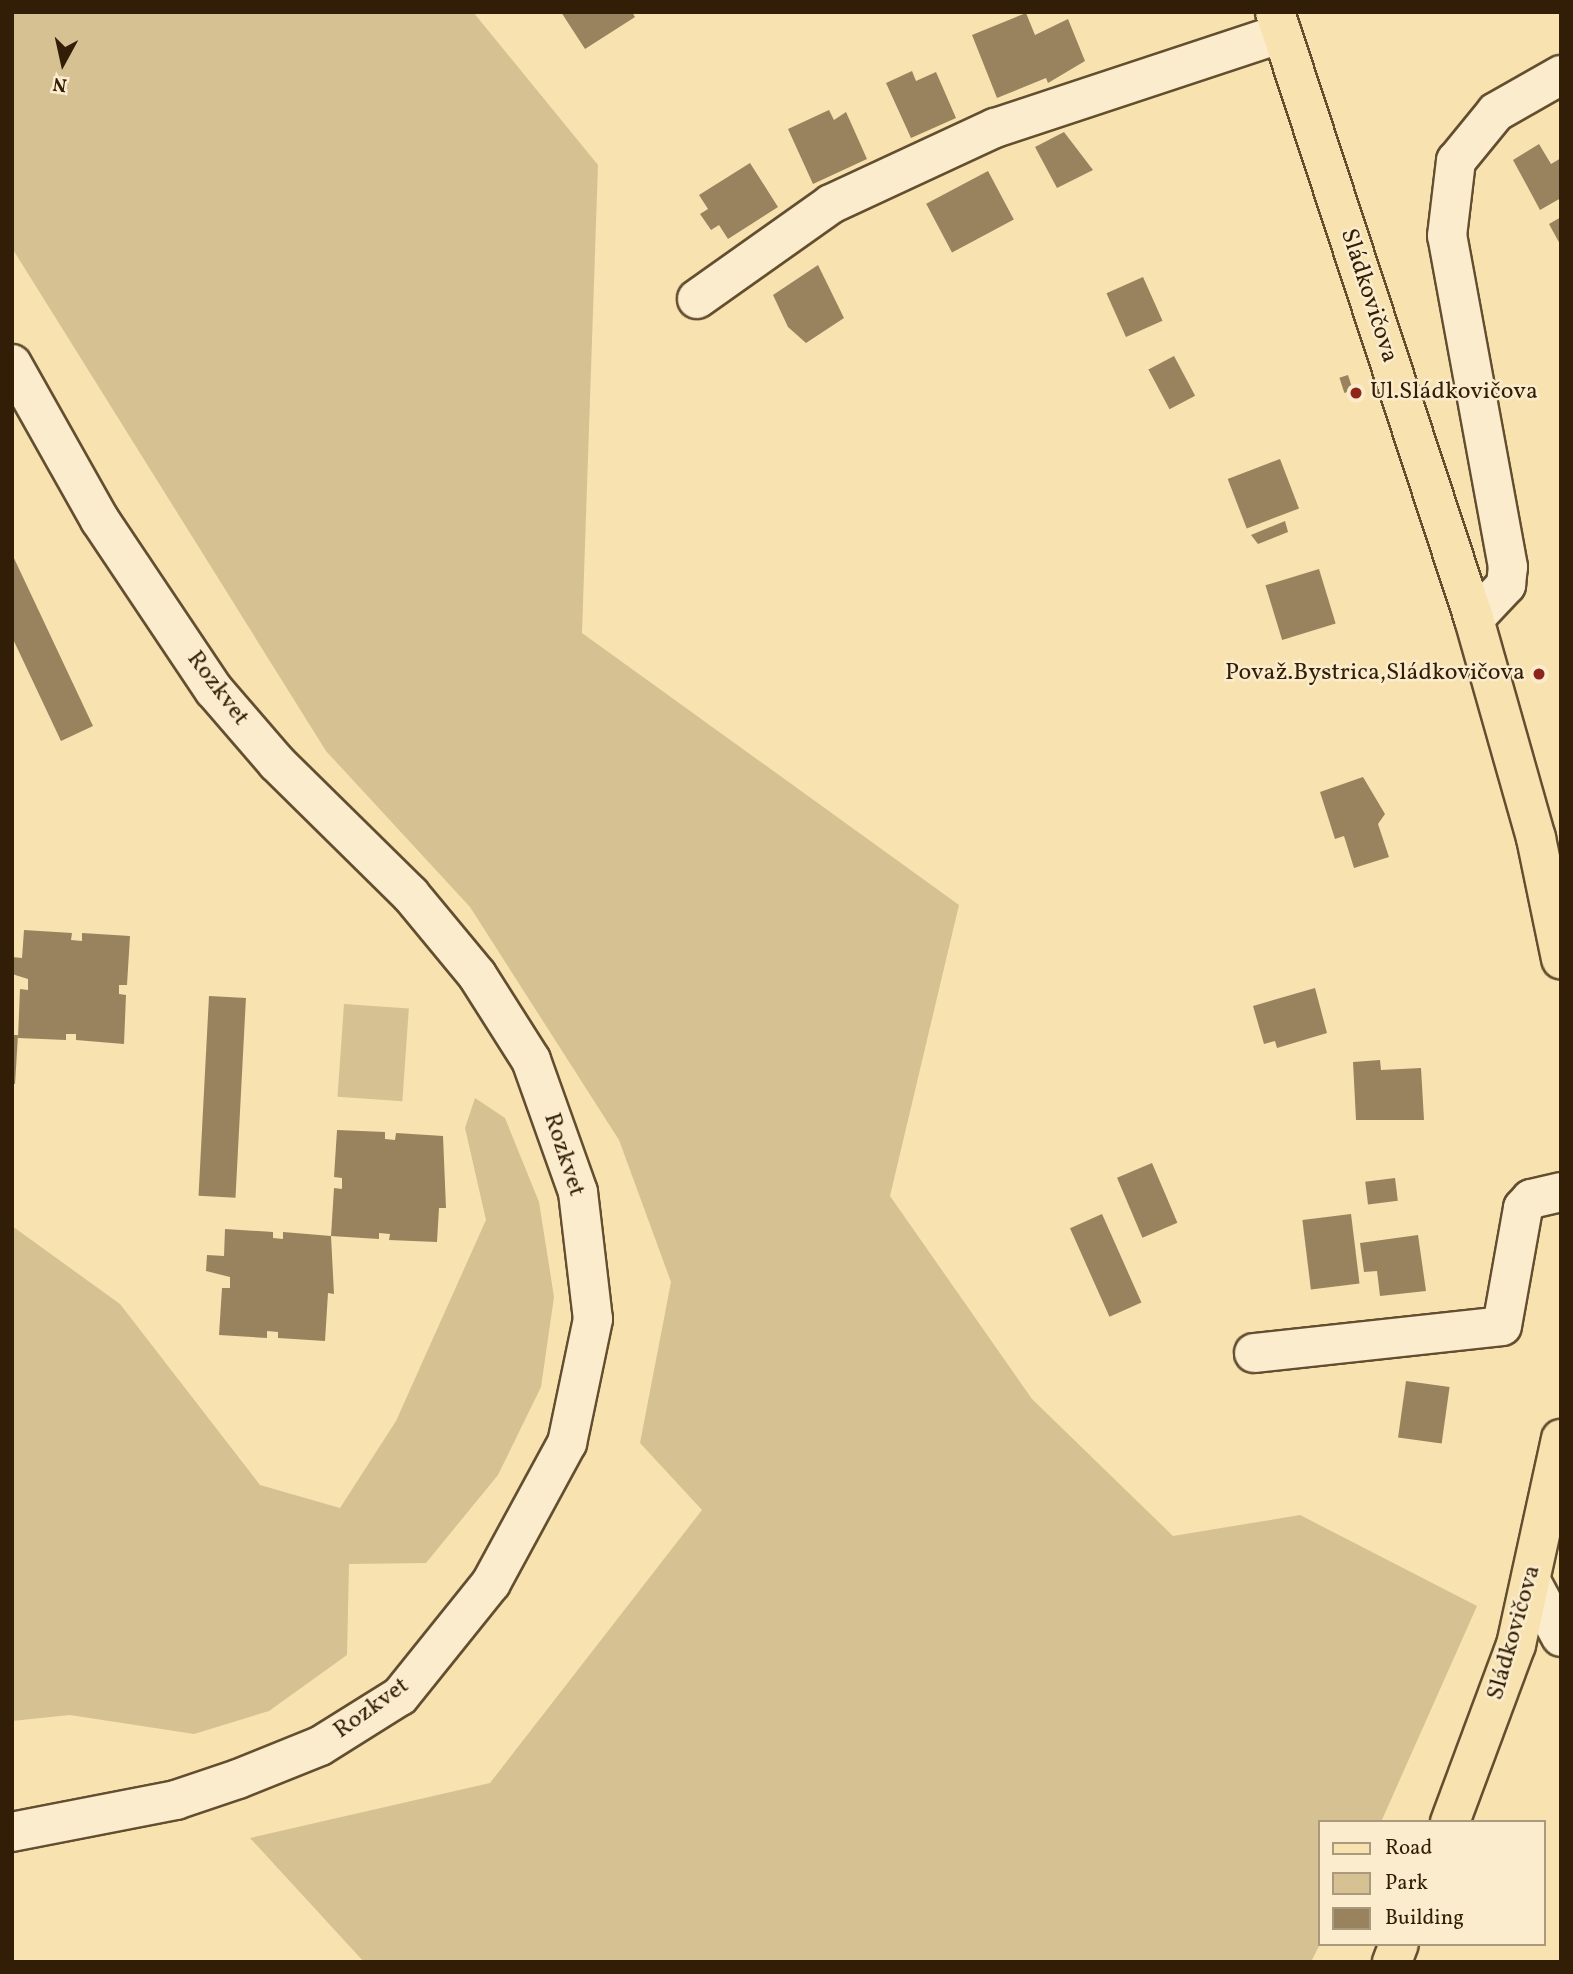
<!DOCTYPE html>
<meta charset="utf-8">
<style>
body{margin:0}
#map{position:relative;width:1573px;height:1974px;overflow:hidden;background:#f7e2b0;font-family:Vollkorn,serif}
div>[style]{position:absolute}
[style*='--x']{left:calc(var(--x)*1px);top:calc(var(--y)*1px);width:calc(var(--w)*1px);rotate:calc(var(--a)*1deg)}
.green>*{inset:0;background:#d6c193;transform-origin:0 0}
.building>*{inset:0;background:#98835e;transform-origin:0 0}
.roads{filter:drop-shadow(2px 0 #634e30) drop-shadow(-2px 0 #634e30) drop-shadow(0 2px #634e30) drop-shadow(0 -2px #634e30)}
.minor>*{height:38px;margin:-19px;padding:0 19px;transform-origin:19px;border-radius:19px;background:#faeccc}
.major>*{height:38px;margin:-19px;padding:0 19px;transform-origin:19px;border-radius:19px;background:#f7e2b0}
.dots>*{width:19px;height:19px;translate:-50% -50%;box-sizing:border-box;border:4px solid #faeccc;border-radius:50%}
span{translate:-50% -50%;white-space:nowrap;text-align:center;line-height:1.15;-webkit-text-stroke:5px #faeccc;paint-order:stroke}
.street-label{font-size:24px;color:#321d06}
.poi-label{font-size:24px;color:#321d06}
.left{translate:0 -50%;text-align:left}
.right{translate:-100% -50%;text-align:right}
.frame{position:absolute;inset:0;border:14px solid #321d06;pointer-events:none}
.legend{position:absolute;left:1318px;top:1820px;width:228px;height:126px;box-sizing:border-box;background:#faeccc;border:2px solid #aa997d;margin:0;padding:9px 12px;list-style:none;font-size:21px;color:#321d06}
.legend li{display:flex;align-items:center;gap:14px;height:35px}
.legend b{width:35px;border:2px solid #aa997d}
.north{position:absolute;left:28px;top:28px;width:70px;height:70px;-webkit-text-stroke:5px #faeccc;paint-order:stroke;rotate:188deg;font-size:19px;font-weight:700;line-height:28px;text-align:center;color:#321d06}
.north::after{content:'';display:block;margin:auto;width:24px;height:32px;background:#321d06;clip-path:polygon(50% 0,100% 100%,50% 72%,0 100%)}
</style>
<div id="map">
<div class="green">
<i style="clip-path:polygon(12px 12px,473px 12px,598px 165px,582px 633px,959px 905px,890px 1196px,1032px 1399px,1173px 1536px,1300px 1515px,1477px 1606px,1381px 1822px,1319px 1822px,1320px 1944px,1311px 1962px,364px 1962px,250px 1838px,490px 1783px,702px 1510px,640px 1443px,671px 1282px,619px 1140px,470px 907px,326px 751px,12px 248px)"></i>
<i style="left:344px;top:1004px;width:65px;height:93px;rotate:4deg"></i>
<i style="clip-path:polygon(475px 1098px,505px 1118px,539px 1202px,554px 1297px,541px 1387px,498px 1475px,426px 1563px,349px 1564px,347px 1655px,269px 1711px,194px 1734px,70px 1715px,12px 1721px,12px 1226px,120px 1304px,260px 1485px,340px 1508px,396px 1421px,486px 1220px,465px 1128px)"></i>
</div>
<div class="building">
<i style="clip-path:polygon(561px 12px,632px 12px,635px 17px,585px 49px)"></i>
<i style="clip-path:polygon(1026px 13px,1035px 35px,1068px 19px,1085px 61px,1048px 83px,1046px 78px,997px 98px,972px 35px)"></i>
<i style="clip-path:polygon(912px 71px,916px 81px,936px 72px,956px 118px,911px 138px,886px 83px)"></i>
<i style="clip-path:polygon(829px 110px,834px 120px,846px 112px,867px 159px,813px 184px,788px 129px)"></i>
<i style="clip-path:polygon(1064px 132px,1093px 170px,1057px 188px,1035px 147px)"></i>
<i style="clip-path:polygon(1539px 144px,1551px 164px,1561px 158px,1561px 198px,1540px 210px,1513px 160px)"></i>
<i style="clip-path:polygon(750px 163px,778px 207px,728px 239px,719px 225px,711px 230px,700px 214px,708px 209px,699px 195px)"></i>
<i style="left:988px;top:171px;width:55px;height:70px;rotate:62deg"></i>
<i style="clip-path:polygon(1561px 217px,1561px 246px,1549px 224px)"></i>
<i style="clip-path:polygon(818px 265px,844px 318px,806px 343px,788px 327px,773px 295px)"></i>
<i style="left:1143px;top:277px;width:48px;height:40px;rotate:66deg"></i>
<i style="left:1174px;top:356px;width:45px;height:29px;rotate:62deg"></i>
<i style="left:1348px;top:375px;width:16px;height:9px;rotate:72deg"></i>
<i style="left:1280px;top:459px;width:53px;height:56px;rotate:69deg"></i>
<i style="clip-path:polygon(1285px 521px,1288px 532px,1258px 544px,1251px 535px)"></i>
<i style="clip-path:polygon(12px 554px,93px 726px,61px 741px,12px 637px)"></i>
<i style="left:1319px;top:569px;width:57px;height:56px;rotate:73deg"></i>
<i style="clip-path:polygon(1363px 777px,1385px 814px,1378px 824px,1389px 857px,1354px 868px,1344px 836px,1335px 839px,1320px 792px)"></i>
<i style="clip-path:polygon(24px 930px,72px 933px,71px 940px,82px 941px,82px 933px,130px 936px,127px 985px,119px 985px,119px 994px,126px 995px,124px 1044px,76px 1040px,76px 1034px,66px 1034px,66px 1040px,18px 1038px,20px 989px,28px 990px,28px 979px,12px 974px,12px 957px,22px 958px)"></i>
<i style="clip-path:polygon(1315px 988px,1327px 1033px,1277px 1048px,1275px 1041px,1264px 1044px,1253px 1006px)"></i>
<i style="left:209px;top:996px;width:37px;height:200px;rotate:3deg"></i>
<i style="clip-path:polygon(12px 1035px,18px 1035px,15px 1084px,12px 1084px)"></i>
<i style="clip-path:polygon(1380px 1060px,1381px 1070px,1421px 1068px,1424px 1120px,1356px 1120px,1353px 1062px)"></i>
<i style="clip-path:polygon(337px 1130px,385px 1132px,385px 1139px,395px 1140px,396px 1133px,443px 1136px,446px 1208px,439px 1208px,437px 1242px,389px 1240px,390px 1234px,379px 1233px,379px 1239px,331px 1236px,334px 1294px,328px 1293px,325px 1341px,278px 1338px,278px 1332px,267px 1331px,267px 1338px,219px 1335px,222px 1288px,230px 1288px,230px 1277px,206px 1271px,207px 1255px,224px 1256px,225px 1229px,273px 1232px,273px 1238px,283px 1239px,283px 1232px,331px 1236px,334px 1188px,342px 1189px,342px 1178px,334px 1177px)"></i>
<i style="left:1152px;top:1163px;width:65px;height:38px;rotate:67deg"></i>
<i style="left:1395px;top:1178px;width:23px;height:30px;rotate:83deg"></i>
<i style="left:1102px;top:1214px;width:97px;height:35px;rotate:66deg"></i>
<i style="left:1351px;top:1214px;width:70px;height:49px;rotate:83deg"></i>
<i style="clip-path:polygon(1418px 1235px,1426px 1291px,1380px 1296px,1377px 1271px,1364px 1272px,1360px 1243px)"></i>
<i style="left:1406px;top:1381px;width:44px;height:57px;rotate:8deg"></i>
</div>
<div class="roads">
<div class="minor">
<i style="--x:697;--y:299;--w:164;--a:-35.3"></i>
<i style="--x:831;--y:204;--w:181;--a:-24.9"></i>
<i style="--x:995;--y:128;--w:302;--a:-18.3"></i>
<i style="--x:12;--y:364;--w:179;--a:60.6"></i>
<i style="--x:100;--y:520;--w:205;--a:56.2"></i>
<i style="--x:214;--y:690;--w:96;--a:49.2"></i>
<i style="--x:277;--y:763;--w:187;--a:44.6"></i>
<i style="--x:410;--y:894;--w:105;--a:50.4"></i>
<i style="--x:477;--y:975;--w:101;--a:57.6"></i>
<i style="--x:531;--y:1060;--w:140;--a:70.4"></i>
<i style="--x:578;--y:1192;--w:128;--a:83.3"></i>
<i style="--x:593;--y:1319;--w:127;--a:101.8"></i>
<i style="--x:567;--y:1443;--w:159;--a:118.5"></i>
<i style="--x:491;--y:1583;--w:145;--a:128.8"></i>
<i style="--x:400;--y:1696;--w:94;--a:148"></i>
<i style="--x:320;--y:1746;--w:88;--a:158.1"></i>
<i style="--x:238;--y:1779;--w:65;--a:161.3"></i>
<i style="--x:176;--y:1800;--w:167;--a:169"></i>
<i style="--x:1474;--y:619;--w:47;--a:-46.7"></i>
<i style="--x:1506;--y:585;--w:18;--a:-84"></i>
<i style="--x:1508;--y:567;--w:337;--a:-100.4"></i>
<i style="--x:1447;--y:236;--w:76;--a:-83.2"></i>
<i style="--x:1456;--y:161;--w:63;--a:-50.8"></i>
<i style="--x:1496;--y:112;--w:75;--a:-29.6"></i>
<i style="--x:1254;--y:1353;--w:249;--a:-6.2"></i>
<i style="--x:1502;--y:1326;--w:120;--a:-79.9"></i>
<i style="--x:1523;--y:1208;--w:12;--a:-48"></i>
<i style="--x:1531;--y:1199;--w:31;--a:-13"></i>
<i style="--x:1532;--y:1583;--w:61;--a:61.8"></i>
</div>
<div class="major">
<i style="--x:1275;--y:12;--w:639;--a:71.85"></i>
<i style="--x:1474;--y:619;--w:228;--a:74.2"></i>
<i style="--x:1536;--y:838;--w:124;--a:78.3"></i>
<i style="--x:1450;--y:1822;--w:189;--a:-69.6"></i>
<i style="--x:1516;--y:1645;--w:211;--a:-77.7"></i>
<i style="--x:1392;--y:1962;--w:19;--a:-69"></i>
</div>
</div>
<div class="dots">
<i style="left:1356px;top:393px;background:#8f2418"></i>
<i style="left:1539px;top:674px;background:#8f2418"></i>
</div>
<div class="street-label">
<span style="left:1368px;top:296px;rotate:72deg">Sládkovičova</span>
<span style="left:217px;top:689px;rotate:53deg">Rozkvet</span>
<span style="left:563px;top:1155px;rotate:72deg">Rozkvet</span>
<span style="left:1515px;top:1633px;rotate:-74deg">Sládkovičova</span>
<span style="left:372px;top:1709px;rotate:-36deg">Rozkvet</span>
</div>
<div class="poi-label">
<span class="left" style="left:1370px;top:393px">Ul.Sládkovičova</span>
<span class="right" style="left:1525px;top:674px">Považ.Bystrica,Sládkovičova</span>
</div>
<div class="frame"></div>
<ul class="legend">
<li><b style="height:9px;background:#f7e2b0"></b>Road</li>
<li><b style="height:19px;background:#d6c193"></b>Park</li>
<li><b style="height:19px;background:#98835e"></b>Building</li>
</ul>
<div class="north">N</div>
</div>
